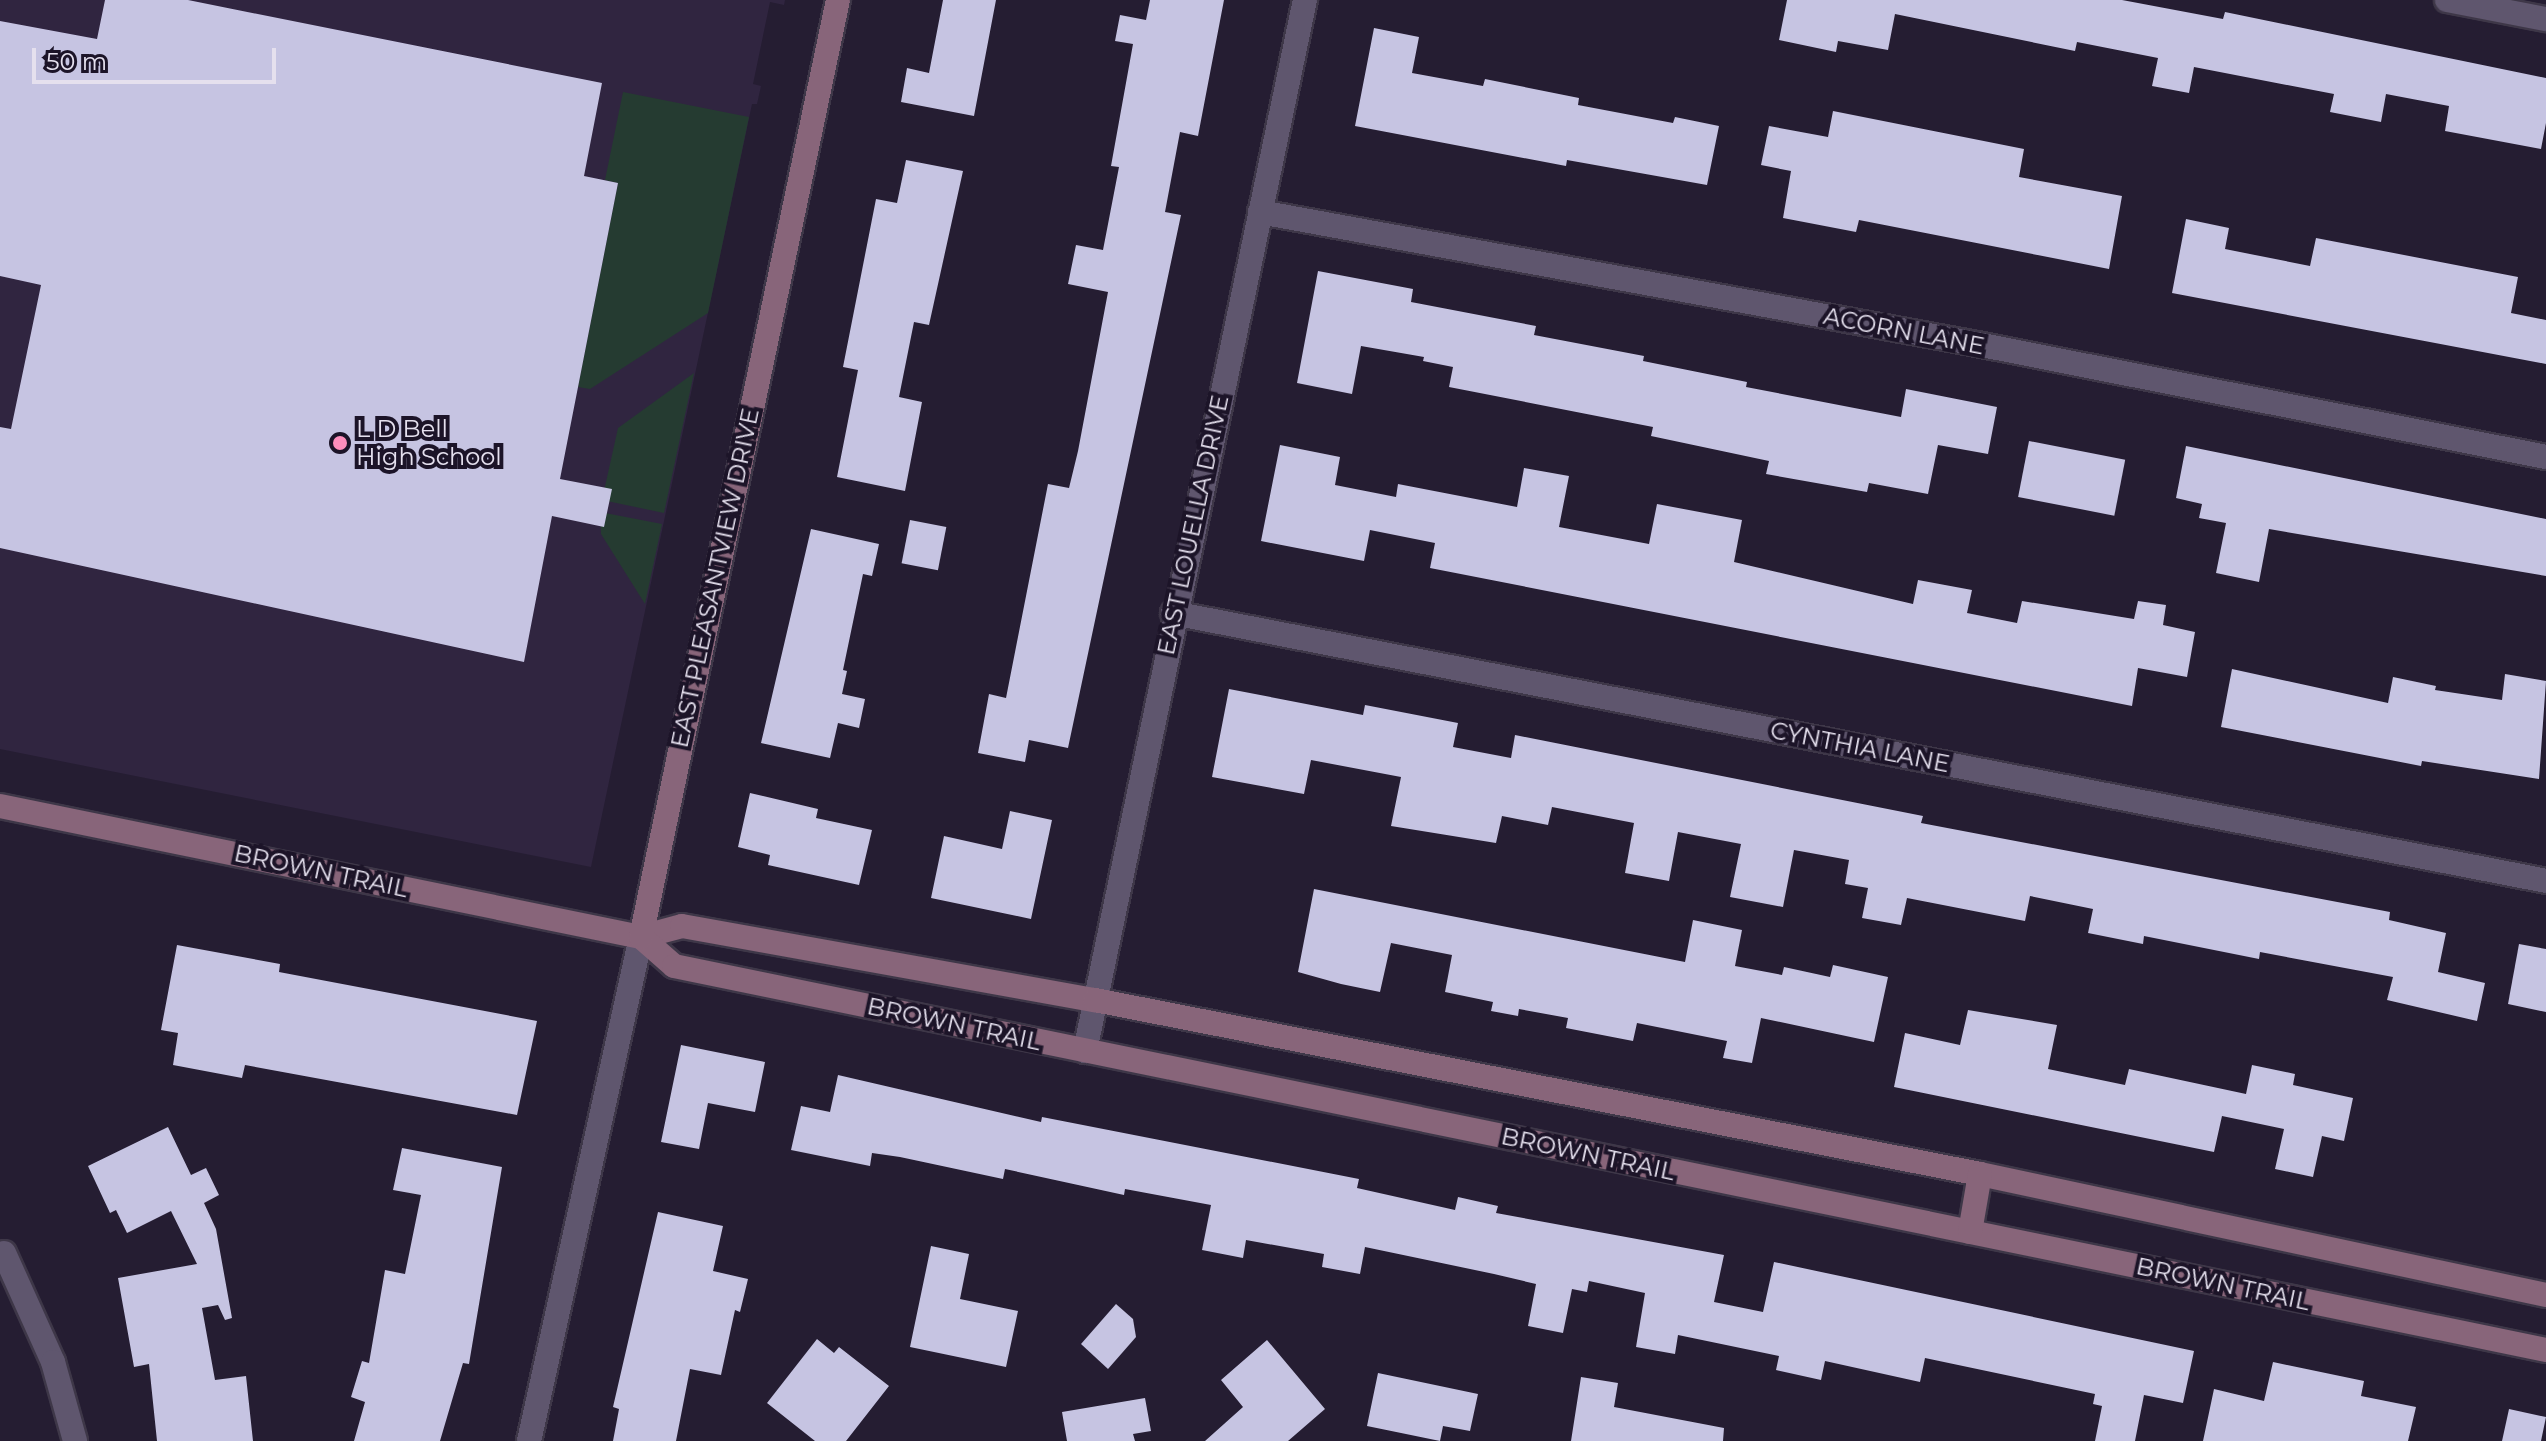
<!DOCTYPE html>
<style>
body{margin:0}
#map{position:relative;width:2546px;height:1441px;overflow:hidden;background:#251d32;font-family:Montserrat,sans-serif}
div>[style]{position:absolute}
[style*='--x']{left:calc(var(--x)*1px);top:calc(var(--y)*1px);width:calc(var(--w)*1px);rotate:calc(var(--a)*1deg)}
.built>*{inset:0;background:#302540}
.green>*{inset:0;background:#253b31}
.building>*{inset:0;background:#c6c4e2;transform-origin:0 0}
.roads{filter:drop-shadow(2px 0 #3e3748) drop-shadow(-2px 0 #3e3748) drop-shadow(0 2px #3e3748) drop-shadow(0 -2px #3e3748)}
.street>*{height:24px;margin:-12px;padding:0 12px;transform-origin:12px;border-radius:12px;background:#5f566e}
.secondary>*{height:24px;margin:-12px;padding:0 12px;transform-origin:12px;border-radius:12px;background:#88657a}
.dots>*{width:22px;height:22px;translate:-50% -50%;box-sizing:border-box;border:4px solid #1c1428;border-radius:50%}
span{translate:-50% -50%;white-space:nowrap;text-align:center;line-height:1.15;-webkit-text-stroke:8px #1c1428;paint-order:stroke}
.street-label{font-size:24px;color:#e5e0ee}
.poi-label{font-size:24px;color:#e5e0ee}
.left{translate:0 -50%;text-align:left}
.scale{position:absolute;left:32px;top:48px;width:244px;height:36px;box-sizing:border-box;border:4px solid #e5e0ee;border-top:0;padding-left:10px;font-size:24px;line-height:28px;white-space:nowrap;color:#e5e0ee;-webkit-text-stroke:6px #1c1428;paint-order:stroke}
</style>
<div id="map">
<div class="built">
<i style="clip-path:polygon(0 0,785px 0,784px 5px,770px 2px,753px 84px,761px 86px,757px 104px,752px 104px,591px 867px,0 749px)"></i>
</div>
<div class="green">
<i style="clip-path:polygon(623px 92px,749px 117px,708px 313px,590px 389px,578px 387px,618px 183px,605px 180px)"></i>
<i style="clip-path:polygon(694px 373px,664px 513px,602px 500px,618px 428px)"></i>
<i style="clip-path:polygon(600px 512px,662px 524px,645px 604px,601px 534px)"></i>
</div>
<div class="building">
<i style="clip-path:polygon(105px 0,188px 0,602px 83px,584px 176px,618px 183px,560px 479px,612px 489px,604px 527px,552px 516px,524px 662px,0 548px,0 427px,11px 429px,41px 285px,0 276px,0 21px,97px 39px)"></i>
<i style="clip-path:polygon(943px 0,996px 0,974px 116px,901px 102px,907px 68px,929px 73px)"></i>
<i style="clip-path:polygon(1150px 0,1224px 0,1198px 136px,1180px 132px,1165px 212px,1181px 215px,1068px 748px,1029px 740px,1025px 762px,978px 753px,989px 694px,1006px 698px,1048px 484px,1069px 488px,1078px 451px,1108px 292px,1068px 284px,1076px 245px,1103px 250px,1119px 167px,1111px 166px,1133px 44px,1115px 41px,1120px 15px,1146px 20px)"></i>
<i style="clip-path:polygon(1787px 0,2122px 0,2223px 19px,2225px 12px,2546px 78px,2546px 123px,2541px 149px,2445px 131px,2449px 106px,2386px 94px,2381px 122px,2330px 112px,2334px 94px,2194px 67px,2189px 93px,2152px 86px,2158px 58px,2077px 42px,2075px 51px,1895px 14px,1888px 50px,1838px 41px,1836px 52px,1779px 40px)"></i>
<i style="clip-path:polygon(1374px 28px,1419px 37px,1412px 73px,1483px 86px,1485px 79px,1579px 98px,1578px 105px,1673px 123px,1675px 117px,1719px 126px,1707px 185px,1567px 160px,1566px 166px,1355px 126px)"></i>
<i style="clip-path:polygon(1833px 111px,2024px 149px,2019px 177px,2122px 196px,2109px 269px,1859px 220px,1856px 232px,1783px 218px,1791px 171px,1761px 165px,1769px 126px,1828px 137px)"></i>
<i style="clip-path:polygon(906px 160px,963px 171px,929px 325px,914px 322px,899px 397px,922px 402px,905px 491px,837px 477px,858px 370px,843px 367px,876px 199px,897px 203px)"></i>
<i style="clip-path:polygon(2186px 219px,2229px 228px,2225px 249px,2310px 266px,2316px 238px,2518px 277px,2511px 313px,2546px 320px,2546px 364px,2172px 293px)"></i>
<i style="clip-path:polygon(1318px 271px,1413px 289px,1411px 302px,1536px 326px,1534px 335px,1644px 356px,1643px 361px,1747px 382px,1746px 387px,1901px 417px,1906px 389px,1997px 407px,1988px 454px,1938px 445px,1928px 494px,1869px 483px,1867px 492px,1766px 474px,1769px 461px,1651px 436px,1653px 427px,1449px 387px,1453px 367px,1423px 361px,1424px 357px,1361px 346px,1352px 394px,1297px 383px)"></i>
<i style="left:2029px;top:441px;width:98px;height:57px;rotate:11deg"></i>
<i style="clip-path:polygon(1280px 445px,1340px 457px,1335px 485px,1396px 497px,1398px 484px,1517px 507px,1524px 468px,1569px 476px,1559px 527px,1649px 544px,1657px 504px,1742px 520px,1734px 562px,1913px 604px,1918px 580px,1972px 590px,1967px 613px,2017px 623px,2022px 601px,2134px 619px,2138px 601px,2166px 605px,2163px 625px,2195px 632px,2187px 677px,2138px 668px,2132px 706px,1430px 568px,1435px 543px,1370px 530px,1364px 561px,1261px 541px)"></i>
<i style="clip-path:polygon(2186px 446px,2546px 519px,2546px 576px,2269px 529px,2259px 582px,2216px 573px,2226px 523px,2199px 518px,2202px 504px,2176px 498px)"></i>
<i style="left:910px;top:520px;width:37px;height:44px;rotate:11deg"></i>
<i style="clip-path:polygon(811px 529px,879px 544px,872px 576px,863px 574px,843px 670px,847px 671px,842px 694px,865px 699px,859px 728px,838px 723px,830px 758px,761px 743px)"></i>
<i style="clip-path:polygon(2232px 669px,2388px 703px,2393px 677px,2436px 686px,2435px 690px,2502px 700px,2505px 674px,2546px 681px,2539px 779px,2422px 761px,2421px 766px,2221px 727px)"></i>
<i style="clip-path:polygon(1229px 689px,1363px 715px,1365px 705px,1458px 723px,1453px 747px,1511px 758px,1515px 735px,1923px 816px,1921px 823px,2390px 912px,2389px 920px,2446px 933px,2438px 972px,2485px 983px,2477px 1021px,2387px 1000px,2393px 977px,2260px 952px,2259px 959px,2144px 936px,2143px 944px,2088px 933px,2093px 909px,2030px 896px,2025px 921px,1907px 898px,1901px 925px,1862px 918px,1868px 888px,1845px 884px,1849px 860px,1794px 850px,1783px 907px,1730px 897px,1741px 844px,1678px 832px,1669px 881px,1625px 873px,1634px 823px,1552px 807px,1548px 825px,1502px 816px,1496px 843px,1391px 826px,1401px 777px,1311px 760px,1304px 794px,1212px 777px)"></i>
<i style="clip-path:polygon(750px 793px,818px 809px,816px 818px,872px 830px,859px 885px,768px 865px,770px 855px,738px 847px)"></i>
<i style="clip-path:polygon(1010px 811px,1052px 820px,1031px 919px,931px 898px,944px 836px,1002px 849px)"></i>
<i style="clip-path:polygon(1314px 889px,1685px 962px,1693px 920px,1742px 930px,1735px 966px,1782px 975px,1784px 967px,1830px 977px,1833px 965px,1888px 977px,1874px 1042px,1761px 1018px,1752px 1063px,1723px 1058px,1727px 1041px,1637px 1023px,1633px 1041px,1566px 1028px,1568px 1018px,1519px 1009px,1518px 1016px,1491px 1011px,1493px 1002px,1445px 992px,1452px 955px,1391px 943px,1380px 992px,1341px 984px,1298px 972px)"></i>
<i style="clip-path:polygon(2519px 944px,2546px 949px,2546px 1012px,2508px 1004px)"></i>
<i style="clip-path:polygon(177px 945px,280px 964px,279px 972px,537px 1021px,517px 1115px,245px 1065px,242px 1078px,173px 1065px,178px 1033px,161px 1030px)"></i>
<i style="clip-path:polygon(1968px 1010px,2057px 1025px,2048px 1069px,2125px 1085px,2129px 1069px,2246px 1094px,2252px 1065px,2295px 1074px,2293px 1085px,2353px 1098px,2344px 1141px,2322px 1136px,2313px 1177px,2275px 1169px,2284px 1129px,2222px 1116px,2214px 1152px,1894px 1087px,1905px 1033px,1960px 1045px)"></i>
<i style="clip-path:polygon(681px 1045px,765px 1062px,755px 1112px,708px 1103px,699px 1149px,661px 1142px)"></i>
<i style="clip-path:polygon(838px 1075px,1041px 1122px,1042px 1117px,1359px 1179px,1357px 1188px,1455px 1210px,1458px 1197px,1498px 1206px,1496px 1213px,1724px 1255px,1714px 1302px,1763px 1312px,1774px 1262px,2194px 1351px,2183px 1403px,2144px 1395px,2135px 1441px,2095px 1441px,2102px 1406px,2093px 1404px,2095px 1394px,1925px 1358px,1920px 1382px,1825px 1361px,1821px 1380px,1776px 1370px,1779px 1356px,1678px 1335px,1675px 1354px,1636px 1347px,1645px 1293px,1589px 1281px,1587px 1292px,1572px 1289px,1563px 1333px,1528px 1326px,1536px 1284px,1494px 1274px,1365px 1247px,1360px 1274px,1322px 1267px,1324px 1254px,1246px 1240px,1243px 1258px,1202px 1250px,1211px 1205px,1125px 1189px,1124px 1195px,1005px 1169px,1003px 1179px,900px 1157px,872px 1153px,870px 1166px,791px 1150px,801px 1106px,830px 1112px)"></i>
<i style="clip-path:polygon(168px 1127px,191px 1175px,206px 1168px,219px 1195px,204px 1203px,216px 1229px,232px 1318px,225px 1320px,218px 1305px,202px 1308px,215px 1380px,246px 1376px,253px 1441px,157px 1441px,149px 1364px,134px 1367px,118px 1278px,197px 1264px,171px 1211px,127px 1233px,116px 1210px,110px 1213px,88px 1166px)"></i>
<i style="clip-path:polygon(402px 1148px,502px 1167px,469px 1364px,463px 1363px,440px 1441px,354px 1441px,365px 1402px,351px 1397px,362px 1361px,369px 1363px,385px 1270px,405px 1274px,421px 1195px,393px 1190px)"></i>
<i style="clip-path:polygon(658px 1212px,723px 1226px,713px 1271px,748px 1279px,740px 1312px,735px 1310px,721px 1375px,690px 1369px,676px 1441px,613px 1441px,619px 1409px,613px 1407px)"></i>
<i style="clip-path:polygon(931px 1246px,969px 1254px,960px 1299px,1018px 1311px,1006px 1367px,910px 1347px)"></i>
<i style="clip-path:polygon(1116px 1304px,1133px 1319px,1136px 1337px,1108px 1369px,1081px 1344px)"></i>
<i style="clip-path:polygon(817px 1339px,834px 1353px,839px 1347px,889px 1386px,846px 1441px,815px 1441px,767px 1403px)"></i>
<i style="clip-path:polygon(1267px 1340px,1325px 1409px,1288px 1441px,1205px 1441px,1243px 1407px,1221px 1380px)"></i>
<i style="clip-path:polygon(2273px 1362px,2364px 1381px,2361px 1396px,2416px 1407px,2408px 1441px,2203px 1441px,2214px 1389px,2264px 1401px)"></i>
<i style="clip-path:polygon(1378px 1373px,1478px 1394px,1470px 1431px,1443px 1426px,1440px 1441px,1367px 1426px)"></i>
<i style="clip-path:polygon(1581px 1377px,1618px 1383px,1614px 1407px,1724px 1428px,1723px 1441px,1571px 1441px)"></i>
<i style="clip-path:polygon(1145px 1398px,1151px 1431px,1133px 1434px,1135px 1441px,1067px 1441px,1062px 1412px)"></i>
<i style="clip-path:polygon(2509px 1409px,2546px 1417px,2541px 1441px,2502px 1441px)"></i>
</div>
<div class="roads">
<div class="street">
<i style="--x:2447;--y:0;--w:101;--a:10.9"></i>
<i style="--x:1260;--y:212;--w:729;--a:10.43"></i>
<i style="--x:1977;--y:344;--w:580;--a:11.23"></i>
<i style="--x:1173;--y:613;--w:1399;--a:11.04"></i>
<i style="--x:1085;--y:1051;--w:1074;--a:-78.18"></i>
<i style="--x:4;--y:1253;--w:120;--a:65.8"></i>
<i style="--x:53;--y:1362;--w:82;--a:74.4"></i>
<i style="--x:529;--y:1441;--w:516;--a:-77.47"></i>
</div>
<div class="secondary">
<i style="--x:0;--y:806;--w:654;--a:11.55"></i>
<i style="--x:641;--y:937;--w:42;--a:-15"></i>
<i style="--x:682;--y:926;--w:420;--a:10.2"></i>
<i style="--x:1095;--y:1000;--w:902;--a:11.12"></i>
<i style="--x:1980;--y:1174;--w:579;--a:12.07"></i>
<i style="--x:641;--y:937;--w:44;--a:41.3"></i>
<i style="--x:674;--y:966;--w:1911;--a:11.59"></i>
<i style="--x:641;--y:937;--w:957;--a:-78.13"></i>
<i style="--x:1970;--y:1232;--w:59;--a:-80.2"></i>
</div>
</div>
<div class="dots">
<i style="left:340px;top:443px;background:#fe8ebc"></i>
</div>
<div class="street-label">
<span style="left:1904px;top:331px;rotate:11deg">ACORN LANE</span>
<span style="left:1193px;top:525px;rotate:-78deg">EAST LOUELLA DRIVE</span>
<span style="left:715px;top:578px;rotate:-78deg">EAST PLEASANTVIEW DRIVE</span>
<span style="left:1860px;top:747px;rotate:11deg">CYNTHIA LANE</span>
<span style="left:321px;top:871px;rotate:12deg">BROWN TRAIL</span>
<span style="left:954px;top:1024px;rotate:12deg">BROWN TRAIL</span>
<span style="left:1588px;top:1154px;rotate:12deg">BROWN TRAIL</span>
<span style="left:2223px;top:1284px;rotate:12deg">BROWN TRAIL</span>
</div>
<div class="poi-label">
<span class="left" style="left:356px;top:443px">L D Bell<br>High School</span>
</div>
<div class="scale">50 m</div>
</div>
